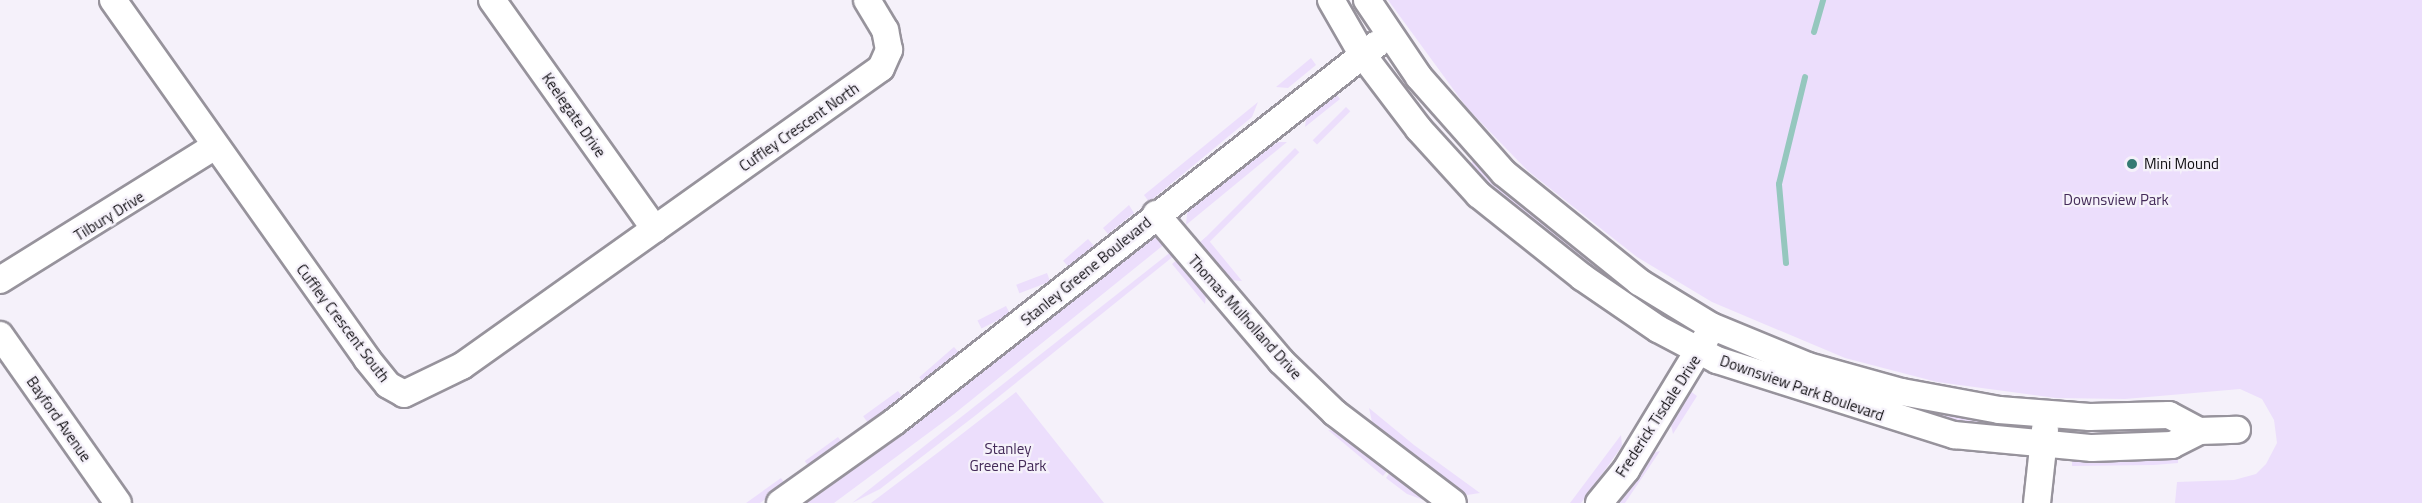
<!DOCTYPE html>
<style>
body{margin:0}
#map{position:relative;width:2422px;height:503px;overflow:hidden;background:#f5f1fa;font-family:"Titillium Web",sans-serif}
div>[style]{position:absolute}
[style*='--x']{left:calc(var(--x)*1px);top:calc(var(--y)*1px);width:calc(var(--w)*1px);rotate:calc(var(--a)*1deg)}
.green>*{inset:0;background:#ecdefc;transform-origin:0 0}
.stream>*{height:6px;margin:-3px;padding:0 3px;transform-origin:3px;border-radius:3px;background:#95c7be}
.roads{filter:drop-shadow(2px 0 #97939c) drop-shadow(-2px 0 #97939c) drop-shadow(0 2px #97939c) drop-shadow(0 -2px #97939c)}
.minor>*{height:26px;margin:-13px;padding:0 13px;transform-origin:13px;border-radius:13px;background:#fff}
.dots>*{width:16px;height:16px;translate:-50% -50%;box-sizing:border-box;border:3px solid #f5f1fa;border-radius:50%}
span{translate:-50% -50%;white-space:nowrap;text-align:center;line-height:1.15;-webkit-text-stroke:4.5px #f5f1fa;paint-order:stroke}
.street-label{font-size:15px;color:#0e0c10}
.poi-label{font-size:15px;color:#0e0c10}
.left{translate:0 -50%;text-align:left}
.park-label{font-size:15px;color:#442b59}
</style>
<div id="map">
<div class="green">
<i style="clip-path:polygon(1388px 0,2422px 0,2422px 503px,2175px 503px,2177px 482px,2234px 480px,2256px 474px,2266px 464px,2277px 443px,2274px 420px,2262px 399px,2240px 389px,2125px 399px,2056px 398px,1937px 382px,1845px 358px,1712px 302px,1637px 257px,1528px 171px,1467px 108px)"></i>
<i style="clip-path:polygon(1311px 58px,1316px 65px,1288px 88px,1276px 87px)"></i>
<i style="clip-path:polygon(1335px 93px,1340px 99px,1305px 127px,1306px 119px)"></i>
<i style="clip-path:polygon(1258px 102px,1252px 117px,1149px 202px,1144px 195px)"></i>
<i style="left:1346px;top:107px;width:6px;height:47px;rotate:45deg"></i>
<i style="clip-path:polygon(1278px 142px,1287px 142px,1186px 225px,1188px 204px)"></i>
<i style="left:1295px;top:148px;width:6px;height:134px;rotate:45deg"></i>
<i style="clip-path:polygon(1475px 159px,1590px 259px,1666px 308px,1662px 315px,1584px 264px,1521px 213px,1470px 164px)"></i>
<i style="clip-path:polygon(1129px 205px,1134px 213px,1108px 234px,1103px 228px)"></i>
<i style="clip-path:polygon(1155px 237px,1166px 243px,954px 414px,834px 503px,807px 503px,914px 425px,1143px 241px)"></i>
<i style="clip-path:polygon(1206px 237px,1242px 281px,1230px 280px,1199px 243px)"></i>
<i style="left:1088px;top:239px;width:9px;height:33px;rotate:49deg"></i>
<i style="clip-path:polygon(1172px 251px,1175px 255px,976px 415px,880px 489px,852px 503px)"></i>
<i style="clip-path:polygon(1178px 259px,1206px 294px,1205px 304px,1172px 264px)"></i>
<i style="left:1047px;top:273px;width:9px;height:33px;rotate:69deg"></i>
<i style="left:1006px;top:306px;width:9px;height:32px;rotate:63deg"></i>
<i style="left:954px;top:347px;width:9px;height:46px;rotate:49deg"></i>
<i style="clip-path:polygon(1830px 382px,2000px 420px,1998px 428px,1940px 419px)"></i>
<i style="left:898px;top:391px;width:9px;height:43px;rotate:54deg"></i>
<i style="clip-path:polygon(1690px 391px,1697px 396px,1673px 434px,1670px 421px)"></i>
<i style="clip-path:polygon(1016px 392px,1104px 503px,871px 503px,940px 451px)"></i>
<i style="clip-path:polygon(1369px 408px,1414px 445px,1480px 493px,1467px 495px,1402px 448px,1372px 422px)"></i>
<i style="left:2171px;top:426px;width:8px;height:80px;rotate:83deg"></i>
<i style="clip-path:polygon(1328px 430px,1342px 432px,1388px 470px,1383px 476px)"></i>
<i style="clip-path:polygon(1621px 435px,1622px 446px,1588px 494px,1581px 503px,1570px 503px)"></i>
<i style="left:838px;top:437px;width:9px;height:41px;rotate:54deg"></i>
<i style="clip-path:polygon(1660px 451px,1625px 503px,1614px 503px,1648px 454px)"></i>
<i style="clip-path:polygon(2178px 458px,2178px 463px,2154px 465px,2072px 466px,2072px 461px)"></i>
<i style="clip-path:polygon(1390px 472px,1432px 503px,1407px 494px,1386px 478px)"></i>
<i style="clip-path:polygon(781px 478px,786px 485px,760px 503px,746px 503px)"></i>
</div>
<div class="stream">
<i style="--x:1814;--y:32;--w:33;--a:-74"></i>
<i style="--x:1786;--y:263;--w:79;--a:-95.1"></i>
<i style="--x:1779;--y:184;--w:110;--a:-76.3"></i>
</div>
<div class="roads">
<div class="minor">
<i style="--x:113;--y:0;--w:440;--a:54.7"></i>
<i style="--x:367;--y:359;--w:33;--a:51"></i>
<i style="--x:388;--y:385;--w:18;--a:29"></i>
<i style="--x:404;--y:394;--w:64;--a:-25.8"></i>
<i style="--x:462;--y:366;--w:514;--a:-35.42"></i>
<i style="--x:881;--y:68;--w:20;--a:-66"></i>
<i style="--x:889;--y:50;--w:20;--a:-101"></i>
<i style="--x:885;--y:30;--w:35;--a:-121"></i>
<i style="--x:492;--y:0;--w:281;--a:54.6"></i>
<i style="--x:1331;--y:0;--w:62;--a:60.1"></i>
<i style="--x:1362;--y:54;--w:94;--a:52.8"></i>
<i style="--x:1419;--y:129;--w:89;--a:47.7"></i>
<i style="--x:1479;--y:195;--w:132;--a:38.5"></i>
<i style="--x:1582;--y:277;--w:92;--a:34.4"></i>
<i style="--x:1658;--y:329;--w:67;--a:27.7"></i>
<i style="--x:1717;--y:360;--w:249;--a:17.6"></i>
<i style="--x:1954;--y:435;--w:139;--a:5.4"></i>
<i style="--x:2092;--y:448;--w:80;--a:-2.1"></i>
<i style="--x:2172;--y:445;--w:30;--a:-27"></i>
<i style="--x:2199;--y:431;--w:38;--a:-2"></i>
<i style="--x:1367;--y:0;--w:93;--a:56"></i>
<i style="--x:1419;--y:77;--w:128;--a:48.5"></i>
<i style="--x:1504;--y:173;--w:174;--a:38.9"></i>
<i style="--x:1639;--y:282;--w:84;--a:31.4"></i>
<i style="--x:1711;--y:326;--w:105;--a:22.4"></i>
<i style="--x:1808;--y:366;--w:98;--a:15.5"></i>
<i style="--x:1902;--y:392;--w:99;--a:10.5"></i>
<i style="--x:1999;--y:410;--w:91;--a:4.4"></i>
<i style="--x:2090;--y:417;--w:79;--a:-1.5"></i>
<i style="--x:2169;--y:415;--w:34;--a:28"></i>
<i style="--x:1156;--y:214;--w:193;--a:49.6"></i>
<i style="--x:1281;--y:361;--w:75;--a:43.9"></i>
<i style="--x:1335;--y:413;--w:148;--a:37.3"></i>
<i style="--x:0;--y:280;--w:253;--a:-31.9"></i>
<i style="--x:0;--y:335;--w:205;--a:54.9"></i>
<i style="--x:780;--y:503;--w:140;--a:-35.4"></i>
<i style="--x:894;--y:422;--w:613;--a:-38.05"></i>
<i style="--x:1599;--y:503;--w:43;--a:-50.7"></i>
<i style="--x:1626;--y:470;--w:154;--a:-58.8"></i>
<i style="--x:2037;--y:503;--w:74;--a:-83.8"></i>
</div>
</div>
<div class="dots">
<i style="left:2132px;top:164px;background:#357b72"></i>
</div>
<div class="street-label">
<span style="left:574px;top:115px;rotate:55deg">Keelegate Drive</span>
<span style="left:799px;top:127px;rotate:-35deg">Cuffley Crescent North</span>
<span style="left:109px;top:216px;rotate:-32deg">Tilbury Drive</span>
<span style="left:1086px;top:271px;rotate:-39deg">Stanley Greene Boulevard</span>
<span style="left:1245px;top:317px;rotate:48deg">Thomas Mulholland Drive</span>
<span style="left:343px;top:323px;rotate:53deg">Cuffley Crescent South</span>
<span style="left:1802px;top:388px;rotate:19deg">Downsview Park Boulevard</span>
<span style="left:1658px;top:416px;rotate:-57deg">Frederick Tisdale Drive</span>
<span style="left:59px;top:419px;rotate:55deg">Bayford Avenue</span>
</div>
<div class="poi-label">
<span class="left" style="left:2144px;top:164px">Mini Mound</span>
</div>
<div class="park-label">
<span style="left:2116px;top:200px">Downsview Park</span>
<span style="left:1008px;top:457px">Stanley<br>Greene Park</span>
</div>
</div>
